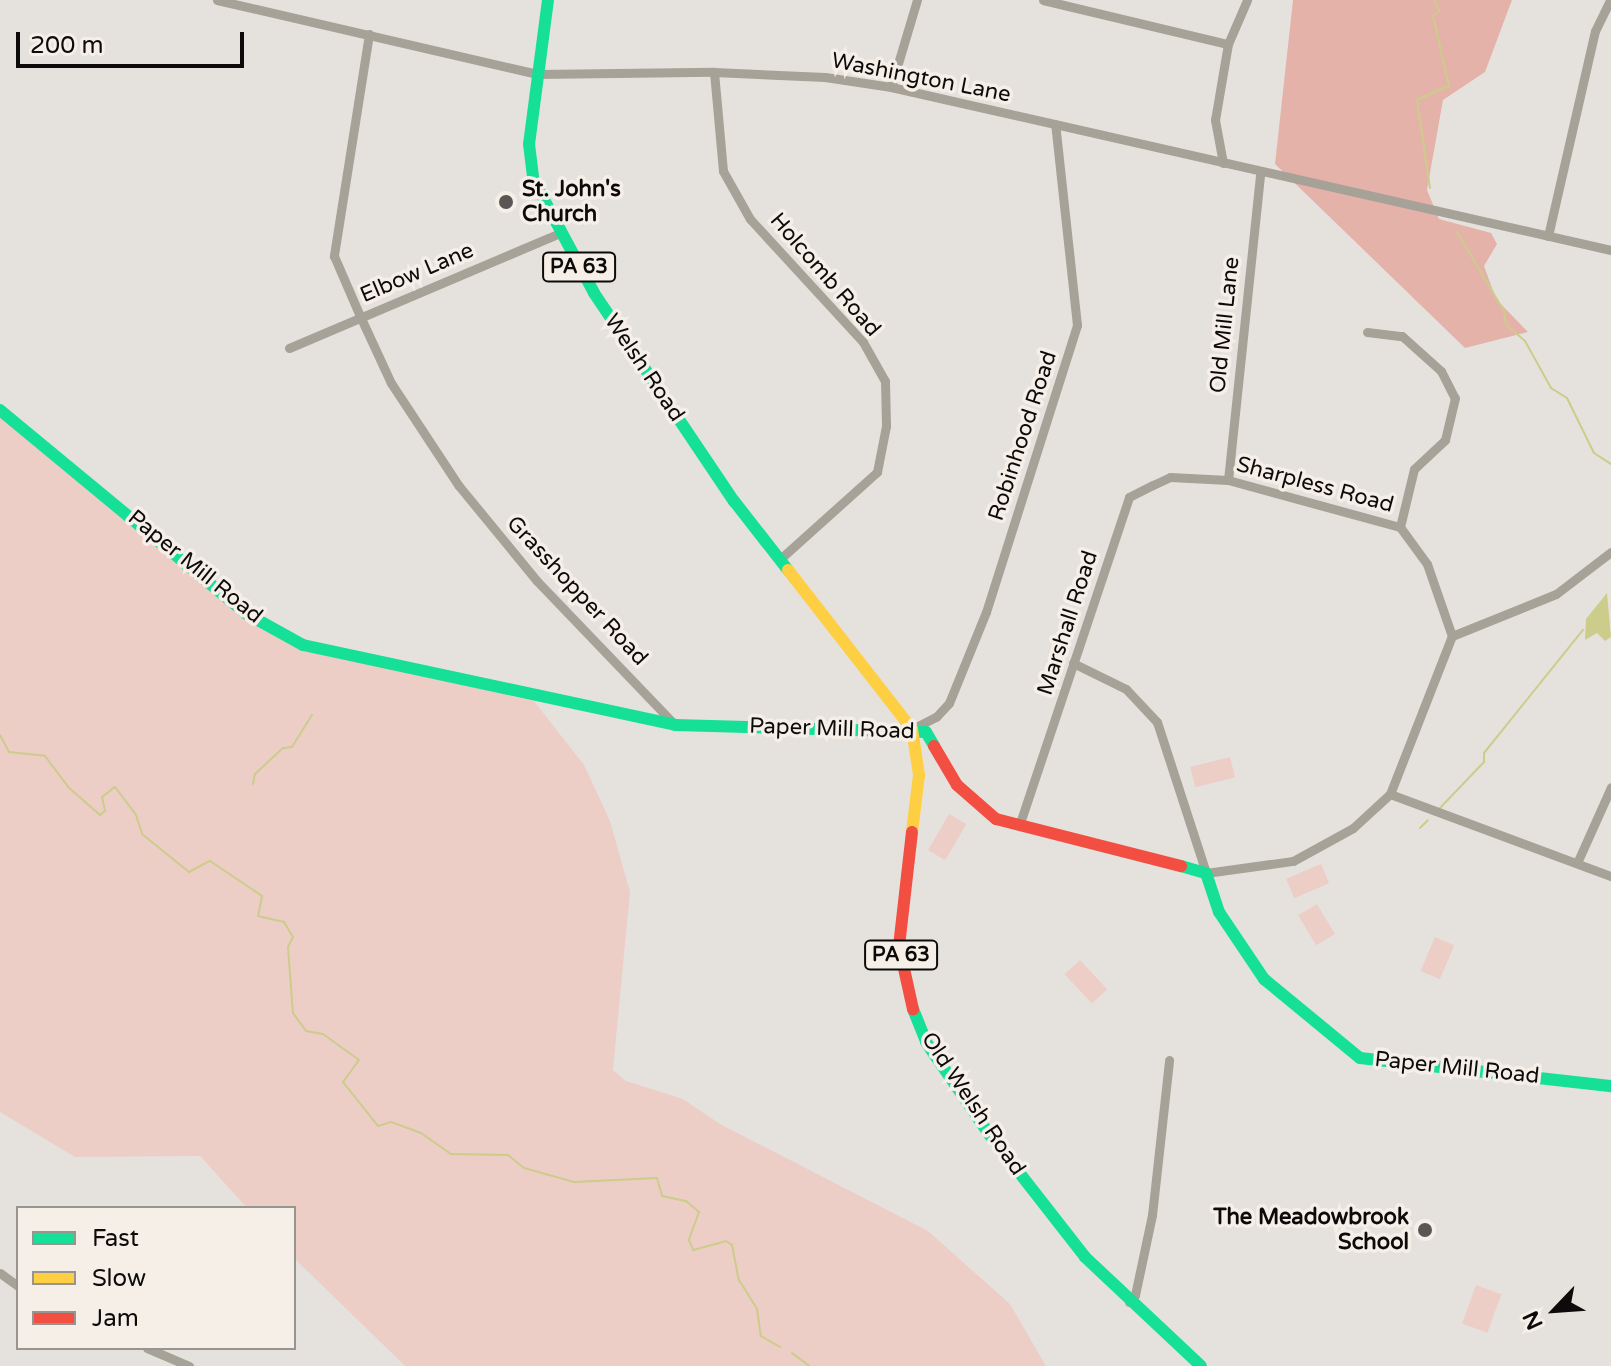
<!DOCTYPE html>
<style>
body{margin:0}
#map{position:relative;width:1611px;height:1366px;overflow:hidden;background:#e5e2de;font-family:"Varela Round",sans-serif}
div>[style]{position:absolute}
[style*='--x']{left:calc(var(--x)*1px);top:calc(var(--y)*1px);width:calc(var(--w)*1px);rotate:calc(var(--a)*1deg)}
.green>*{inset:0;background:#edcec7;transform-origin:0 0}
.forest>*{inset:0;background:#e5b2a9}
.water>*{inset:0;background:#cccc8b}
.stream>*{height:2px;margin:-1px;padding:0 1px;transform-origin:1px;border-radius:1px;background:#cccc8b}
.street>*{height:9px;margin:-4.5px;padding:0 4.5px;transform-origin:4.5px;border-radius:4.5px;background:#a7a297}
.fast>*{height:12px;margin:-6px;padding:0 6px;transform-origin:6px;border-radius:6px;background:#16e098}
.slow>*{height:12px;margin:-6px;padding:0 6px;transform-origin:6px;border-radius:6px;background:#ffcf43}
.jam>*{height:12px;margin:-6px;padding:0 6px;transform-origin:6px;border-radius:6px;background:#f24e42}
.dots>*{width:22px;height:22px;translate:-50% -50%;box-sizing:border-box;border:4px solid #f5efe8;border-radius:50%}
span{translate:-50% -50%;white-space:nowrap;text-align:center;line-height:1.15;-webkit-text-stroke:7px #f5efe8;paint-order:stroke}
.shield-label span{padding:2px 6px;background:#f5efe8;border:2px solid;border-radius:6px;-webkit-text-stroke-width:0}
.shield-label{font-size:20px;color:#0d0b09;font-weight:700}
.street-label{font-size:22px;color:#0d0b09}
.poi-label{font-size:22px;color:#0d0b09;font-weight:700}
.left{translate:0 -50%;text-align:left}
.right{translate:-100% -50%;text-align:right}
.legend{position:absolute;left:16px;top:1206px;width:280px;height:144px;box-sizing:border-box;background:#f5efe8;border:2px solid #98948f;margin:0;padding:10px 14px;list-style:none;font-size:24px;color:#0d0b09}
.legend li{display:flex;align-items:center;gap:16px;height:40px}
.legend b{width:40px;border:2px solid #98948f}
.north{position:absolute;left:1515px;top:1270px;width:80px;height:80px;-webkit-text-stroke:6px #f5efe8;paint-order:stroke;rotate:245deg;font-size:22px;font-weight:700;line-height:32px;text-align:center;color:#0d0b09}
.north::after{content:'';display:block;margin:auto;width:28px;height:36px;background:#0d0b09;clip-path:polygon(50% 0,100% 100%,50% 72%,0 100%)}
.scale{position:absolute;left:16px;top:32px;width:228px;height:36px;box-sizing:border-box;border:4px solid #0d0b09;border-top:0;padding-left:10px;font-size:24px;line-height:28px;white-space:nowrap;color:#0d0b09;-webkit-text-stroke:6px #f5efe8;paint-order:stroke}
</style>
<div id="map">
<div class="green">
<i style="clip-path:polygon(0 417px,202px 584px,303px 649px,534px 701px,584px 765px,610px 821px,630px 892px,613px 1070px,626px 1081px,683px 1099px,720px 1124px,928px 1231px,1010px 1304px,1046px 1366px,405px 1366px,294px 1258px,294px 1208px,247px 1208px,200px 1156px,75px 1157px,0 1112px)"></i>
<i style="left:1230px;top:757px;width:21px;height:41px;rotate:76deg"></i>
<i style="left:949px;top:814px;width:20px;height:42px;rotate:30deg"></i>
<i style="left:1321px;top:864px;width:21px;height:38px;rotate:67deg"></i>
<i style="left:1317px;top:904px;width:35px;height:22px;rotate:59deg"></i>
<i style="left:1435px;top:937px;width:21px;height:37px;rotate:23deg"></i>
<i style="left:1080px;top:960px;width:40px;height:21px;rotate:47deg"></i>
<i style="left:1476px;top:1285px;width:27px;height:41px;rotate:20deg"></i>
</div>
<div class="forest">
<i style="clip-path:polygon(1293px 0,1512px 0,1485px 72px,1443px 100px,1427px 190px,1439px 219px,1491px 233px,1497px 244px,1484px 266px,1496px 299px,1528px 332px,1465px 348px,1275px 164px)"></i>
</div>
<div class="water">
<i style="clip-path:polygon(1607px 593px,1611px 637px,1605px 641px,1597px 633px,1585px 640px,1586px 619px)"></i>
</div>
<div class="stream">
<i style="--x:1430;--y:188;--w:89;--a:-98.4"></i>
<i style="--x:1417;--y:100;--w:35;--a:-24"></i>
<i style="--x:1449;--y:86;--w:72;--a:-102.9"></i>
<i style="--x:1433;--y:16;--w:8;--a:-40"></i>
<i style="--x:1439;--y:11;--w:12;--a:-110"></i>
<i style="--x:1457;--y:232;--w:92;--a:59.3"></i>
<i style="--x:1504;--y:311;--w:14;--a:82"></i>
<i style="--x:1506;--y:325;--w:25;--a:40"></i>
<i style="--x:1525;--y:341;--w:54;--a:61"></i>
<i style="--x:1551;--y:388;--w:19;--a:32"></i>
<i style="--x:1567;--y:398;--w:61;--a:63.9"></i>
<i style="--x:1594;--y:453;--w:20;--a:33"></i>
<i style="--x:0;--y:735;--w:19;--a:62"></i>
<i style="--x:9;--y:752;--w:36;--a:6"></i>
<i style="--x:45;--y:756;--w:39;--a:53"></i>
<i style="--x:68;--y:787;--w:43;--a:41.2"></i>
<i style="--x:100;--y:815;--w:6;--a:-39"></i>
<i style="--x:105;--y:811;--w:14;--a:-102"></i>
<i style="--x:102;--y:797;--w:16;--a:-38"></i>
<i style="--x:115;--y:787;--w:35;--a:53"></i>
<i style="--x:136;--y:815;--w:20;--a:72"></i>
<i style="--x:142;--y:834;--w:60;--a:39"></i>
<i style="--x:189;--y:872;--w:24;--a:-28"></i>
<i style="--x:210;--y:861;--w:63;--a:33.9"></i>
<i style="--x:262;--y:896;--w:20;--a:101"></i>
<i style="--x:258;--y:916;--w:27;--a:13"></i>
<i style="--x:284;--y:922;--w:17;--a:59"></i>
<i style="--x:293;--y:937;--w:11;--a:117"></i>
<i style="--x:288;--y:947;--w:66;--a:85.7"></i>
<i style="--x:293;--y:1013;--w:22;--a:54"></i>
<i style="--x:306;--y:1031;--w:17;--a:10"></i>
<i style="--x:323;--y:1034;--w:44;--a:35.8"></i>
<i style="--x:359;--y:1060;--w:27;--a:126"></i>
<i style="--x:343;--y:1082;--w:56;--a:51.5"></i>
<i style="--x:378;--y:1126;--w:14;--a:-17"></i>
<i style="--x:391;--y:1122;--w:32;--a:20"></i>
<i style="--x:421;--y:1133;--w:37;--a:35"></i>
<i style="--x:451;--y:1154;--w:57;--a:1"></i>
<i style="--x:508;--y:1155;--w:21;--a:39"></i>
<i style="--x:524;--y:1168;--w:52;--a:15.6"></i>
<i style="--x:574;--y:1182;--w:83;--a:-2.8"></i>
<i style="--x:657;--y:1178;--w:19;--a:74"></i>
<i style="--x:662;--y:1196;--w:25;--a:12"></i>
<i style="--x:686;--y:1201;--w:17;--a:40"></i>
<i style="--x:699;--y:1212;--w:30;--a:110"></i>
<i style="--x:689;--y:1240;--w:11;--a:68"></i>
<i style="--x:693;--y:1250;--w:34;--a:-15"></i>
<i style="--x:726;--y:1241;--w:7;--a:34"></i>
<i style="--x:732;--y:1245;--w:36;--a:79"></i>
<i style="--x:739;--y:1280;--w:34;--a:58"></i>
<i style="--x:757;--y:1309;--w:27;--a:82"></i>
<i style="--x:761;--y:1336;--w:22;--a:30"></i>
<i style="--x:253;--y:784;--w:10;--a:-79"></i>
<i style="--x:255;--y:774;--w:38;--a:-43"></i>
<i style="--x:283;--y:748;--w:9;--a:-6"></i>
<i style="--x:292;--y:747;--w:38;--a:-58"></i>
<i style="--x:1440;--y:808;--w:64;--a:-46.3"></i>
<i style="--x:1484;--y:762;--w:9;--a:-90"></i>
<i style="--x:1484;--y:753;--w:158;--a:-51.2"></i>
<i style="--x:1420;--y:828;--w:11;--a:-45"></i>
<i style="--x:792;--y:1353;--w:21;--a:37"></i>
</div>
<div class="street">
<i style="--x:217;--y:0;--w:329;--a:13"></i>
<i style="--x:538;--y:74;--w:176;--a:-0.7"></i>
<i style="--x:714;--y:72;--w:111;--a:2.6"></i>
<i style="--x:825;--y:77;--w:67;--a:8.6"></i>
<i style="--x:891;--y:87;--w:738;--a:12.76"></i>
<i style="--x:1043;--y:0;--w:190;--a:13.4"></i>
<i style="--x:369;--y:34;--w:225;--a:99"></i>
<i style="--x:334;--y:256;--w:65;--a:66.6"></i>
<i style="--x:360;--y:316;--w:74;--a:65.2"></i>
<i style="--x:391;--y:383;--w:123;--a:56.6"></i>
<i style="--x:459;--y:486;--w:123;--a:50.6"></i>
<i style="--x:537;--y:581;--w:199;--a:46.2"></i>
<i style="--x:714;--y:72;--w:99;--a:84.8"></i>
<i style="--x:723;--y:171;--w:55;--a:60.6"></i>
<i style="--x:750;--y:219;--w:167;--a:47.4"></i>
<i style="--x:863;--y:342;--w:45;--a:60.6"></i>
<i style="--x:885;--y:381;--w:45;--a:88.7"></i>
<i style="--x:886;--y:426;--w:47;--a:101.1"></i>
<i style="--x:877;--y:472;--w:130;--a:138.1"></i>
<i style="--x:891;--y:87;--w:91;--a:-73.4"></i>
<i style="--x:1223;--y:163;--w:44;--a:-100.5"></i>
<i style="--x:1215;--y:120;--w:77;--a:-80.3"></i>
<i style="--x:1228;--y:44;--w:48;--a:-66.6"></i>
<i style="--x:1548;--y:236;--w:210;--a:-77.1"></i>
<i style="--x:1595;--y:31;--w:34;--a:-64"></i>
<i style="--x:1367;--y:332;--w:35;--a:7"></i>
<i style="--x:1402;--y:336;--w:52;--a:41.9"></i>
<i style="--x:1441;--y:371;--w:30;--a:63"></i>
<i style="--x:1455;--y:398;--w:43;--a:103.4"></i>
<i style="--x:1445;--y:440;--w:42;--a:136.9"></i>
<i style="--x:1414;--y:469;--w:60;--a:103.6"></i>
<i style="--x:289;--y:348;--w:294;--a:-23"></i>
<i style="--x:1228;--y:480;--w:309;--a:-84"></i>
<i style="--x:1073;--y:663;--w:59;--a:26.1"></i>
<i style="--x:1126;--y:689;--w:45;--a:46.8"></i>
<i style="--x:1157;--y:722;--w:159;--a:72"></i>
<i style="--x:1206;--y:873;--w:88;--a:-7.9"></i>
<i style="--x:1293;--y:861;--w:68;--a:-28.8"></i>
<i style="--x:1353;--y:828;--w:50;--a:-42.6"></i>
<i style="--x:1390;--y:794;--w:170;--a:-68.6"></i>
<i style="--x:1452;--y:636;--w:112;--a:-22"></i>
<i style="--x:1556;--y:594;--w:69;--a:-37.4"></i>
<i style="--x:912;--y:729;--w:27;--a:-27"></i>
<i style="--x:936;--y:717;--w:19;--a:-47"></i>
<i style="--x:949;--y:703;--w:98;--a:-67.9"></i>
<i style="--x:986;--y:612;--w:301;--a:-72.4"></i>
<i style="--x:1077;--y:325;--w:202;--a:-96.2"></i>
<i style="--x:1390;--y:794;--w:236;--a:20.4"></i>
<i style="--x:1019;--y:826;--w:347;--a:-71.5"></i>
<i style="--x:1129;--y:497;--w:27;--a:-27"></i>
<i style="--x:1153;--y:485;--w:19;--a:-25"></i>
<i style="--x:1170;--y:477;--w:58;--a:3"></i>
<i style="--x:1228;--y:480;--w:178;--a:15.3"></i>
<i style="--x:1400;--y:527;--w:46;--a:53.9"></i>
<i style="--x:1427;--y:564;--w:76;--a:70.9"></i>
<i style="--x:1577;--y:863;--w:83;--a:-65.9"></i>
<i style="--x:0;--y:1273;--w:22;--a:36"></i>
<i style="--x:1129;--y:1302;--w:9;--a:-49"></i>
<i style="--x:1135;--y:1295;--w:82;--a:-78"></i>
<i style="--x:1152;--y:1215;--w:156;--a:-83.7"></i>
<i style="--x:147;--y:1348;--w:46;--a:23.2"></i>
</div>
<div class="fast">
<i style="--x:548;--y:0;--w:145;--a:97.5"></i>
<i style="--x:529;--y:144;--w:35;--a:83"></i>
<i style="--x:533;--y:179;--w:129;--a:61.8"></i>
<i style="--x:594;--y:293;--w:251;--a:56.1"></i>
<i style="--x:734;--y:501;--w:88;--a:52"></i>
<i style="--x:0;--y:410;--w:320;--a:39.6"></i>
<i style="--x:247;--y:614;--w:64;--a:29"></i>
<i style="--x:303;--y:645;--w:381;--a:12.1"></i>
<i style="--x:675;--y:725;--w:251;--a:1.6"></i>
<i style="--x:926;--y:732;--w:16;--a:60"></i>
<i style="--x:1181;--y:866;--w:26;--a:16"></i>
<i style="--x:1206;--y:873;--w:41;--a:71.6"></i>
<i style="--x:1219;--y:912;--w:81;--a:56.1"></i>
<i style="--x:1264;--y:979;--w:124;--a:39.5"></i>
<i style="--x:1360;--y:1058;--w:253;--a:6.4"></i>
<i style="--x:913;--y:1009;--w:35;--a:68"></i>
<i style="--x:926;--y:1042;--w:112;--a:55.6"></i>
<i style="--x:989;--y:1134;--w:156;--a:52"></i>
<i style="--x:1085;--y:1257;--w:159;--a:43.2"></i>
</div>
<div class="slow">
<i style="--x:788;--y:570;--w:202;--a:52.1"></i>
<i style="--x:912;--y:729;--w:47;--a:81.3"></i>
<i style="--x:919;--y:775;--w:57;--a:97"></i>
</div>
<div class="jam">
<i style="--x:934;--y:746;--w:45;--a:59.5"></i>
<i style="--x:957;--y:785;--w:52;--a:41.1"></i>
<i style="--x:996;--y:819;--w:191;--a:14.3"></i>
<i style="--x:912;--y:832;--w:115;--a:96.5"></i>
<i style="--x:899;--y:946;--w:65;--a:77.5"></i>
</div>
<div class="dots">
<i style="left:506px;top:202px;background:#595654"></i>
<i style="left:1425px;top:1230px;background:#595654"></i>
</div>
<div class="shield-label">
<span style="left:579px;top:267px">PA 63</span>
<span style="left:901px;top:955px">PA 63</span>
</div>
<div class="street-label">
<span style="left:921px;top:78px;rotate:11deg">Washington Lane</span>
<span style="left:417px;top:273px;rotate:-23deg">Elbow Lane</span>
<span style="left:825px;top:275px;rotate:49deg">Holcomb Road</span>
<span style="left:1225px;top:325px;rotate:-84deg">Old Mill Lane</span>
<span style="left:644px;top:368px;rotate:56deg">Welsh Road</span>
<span style="left:1023px;top:436px;rotate:-72deg">Robinhood Road</span>
<span style="left:1315px;top:485px;rotate:15deg">Sharpless Road</span>
<span style="left:195px;top:567px;rotate:39deg">Paper Mill Road</span>
<span style="left:577px;top:591px;rotate:47deg">Grasshopper Road</span>
<span style="left:1068px;top:623px;rotate:-72deg">Marshall Road</span>
<span style="left:832px;top:729px;rotate:2deg">Paper Mill Road</span>
<span style="left:1457px;top:1068px;rotate:6deg">Paper Mill Road</span>
<span style="left:973px;top:1104px;rotate:56deg">Old Welsh Road</span>
</div>
<div class="poi-label">
<span class="left" style="left:522px;top:202px">St. John's<br>Church</span>
<span class="right" style="left:1409px;top:1230px">The Meadowbrook<br>School</span>
</div>
<ul class="legend">
<li><b style="height:10px;background:#16e098"></b>Fast</li>
<li><b style="height:10px;background:#ffcf43"></b>Slow</li>
<li><b style="height:10px;background:#f24e42"></b>Jam</li>
</ul>
<div class="north">N</div>
<div class="scale">200 m</div>
</div>
